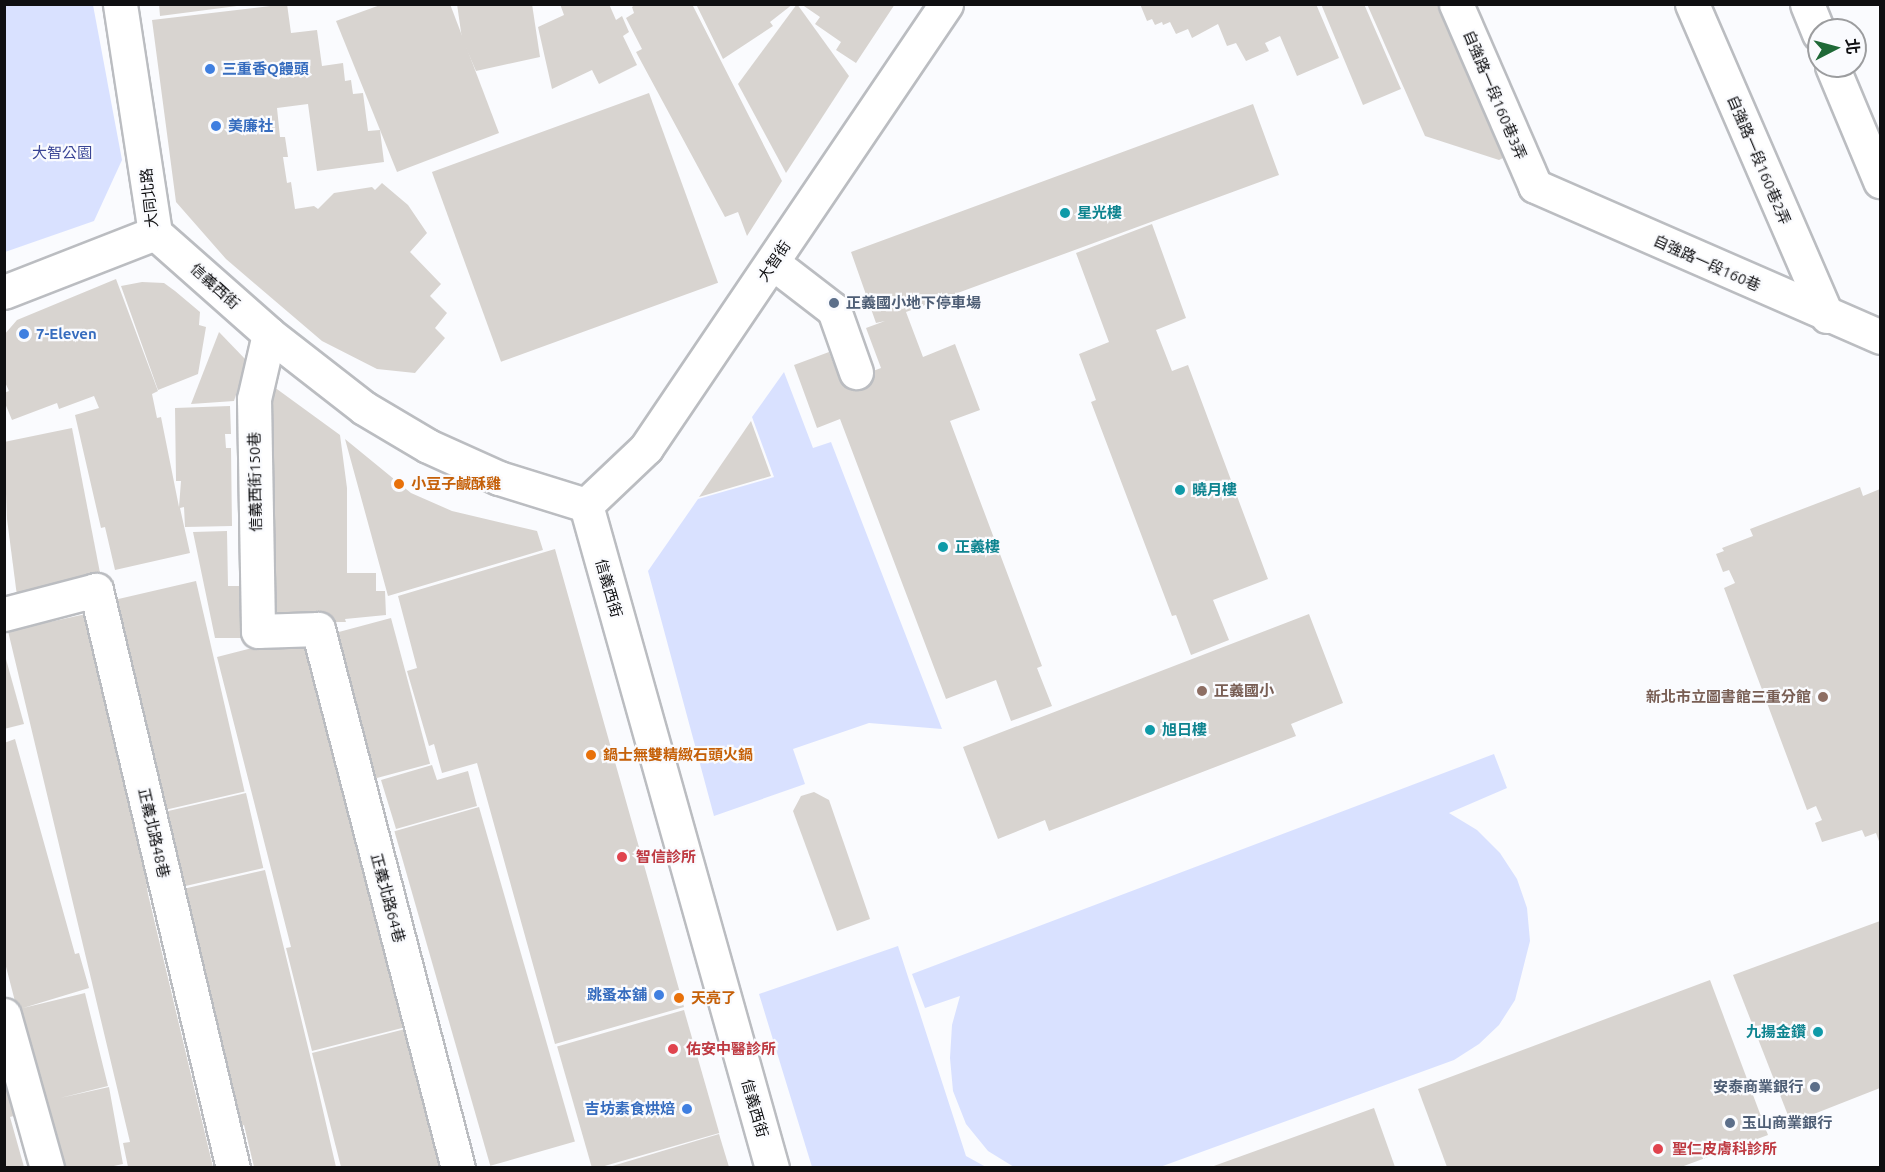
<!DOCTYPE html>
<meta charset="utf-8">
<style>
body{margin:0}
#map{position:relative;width:1885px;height:1172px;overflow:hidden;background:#fafbfe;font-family:Ubuntu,"Noto Sans TC",sans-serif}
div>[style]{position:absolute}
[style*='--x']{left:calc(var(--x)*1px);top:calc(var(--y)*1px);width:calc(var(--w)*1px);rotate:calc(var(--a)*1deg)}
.green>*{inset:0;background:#d9e1ff}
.building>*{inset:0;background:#d8d4d0;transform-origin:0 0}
.roads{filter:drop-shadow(2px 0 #bbbdc1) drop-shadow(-2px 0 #bbbdc1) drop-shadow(0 2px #bbbdc1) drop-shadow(0 -2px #bbbdc1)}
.minor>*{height:33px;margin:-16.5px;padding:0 16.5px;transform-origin:16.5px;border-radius:16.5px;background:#fff}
.dots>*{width:16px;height:16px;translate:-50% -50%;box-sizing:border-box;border:3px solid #fafbfe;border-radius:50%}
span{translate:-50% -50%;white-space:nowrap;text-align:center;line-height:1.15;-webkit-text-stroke:4.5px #fafbfe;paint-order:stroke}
.shop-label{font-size:15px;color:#366cbe;font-weight:700}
.left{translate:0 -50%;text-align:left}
.right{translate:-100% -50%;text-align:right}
.street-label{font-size:15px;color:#0f0f11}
.park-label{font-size:15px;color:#3a4596}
.culture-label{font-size:15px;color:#0d838f;font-weight:700}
.service-label{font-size:15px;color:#4e5e75;font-weight:700}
.food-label{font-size:15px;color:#c56008;font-weight:700}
.education-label{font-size:15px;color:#785e54;font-weight:700}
.health-label{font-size:15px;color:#be3a42;font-weight:700}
.frame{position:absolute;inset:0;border:6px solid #0f0f11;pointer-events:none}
.north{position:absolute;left:1807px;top:18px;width:60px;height:60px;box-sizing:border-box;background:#fafbfe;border:2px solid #9c9d9f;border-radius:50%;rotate:84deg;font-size:16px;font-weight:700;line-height:24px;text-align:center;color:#0f0f11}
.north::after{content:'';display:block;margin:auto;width:21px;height:27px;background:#1f6937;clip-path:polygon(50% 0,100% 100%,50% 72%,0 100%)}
</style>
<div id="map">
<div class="green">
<i style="clip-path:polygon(4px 5px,93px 5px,122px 160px,94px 221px,5px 252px)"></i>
<i style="clip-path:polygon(784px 372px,813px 448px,831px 442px,942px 729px,869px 723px,793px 749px,805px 784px,714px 816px,648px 571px,698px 499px,774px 477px,752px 417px)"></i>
<i style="clip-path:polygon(1494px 754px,1507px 788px,1449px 813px,1477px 830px,1500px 853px,1517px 879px,1527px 908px,1530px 941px,1515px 1000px,1499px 1025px,1479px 1044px,1454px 1060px,1160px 1167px,1014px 1167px,988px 1151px,966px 1124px,953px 1091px,950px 1058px,952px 1025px,960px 996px,925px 1008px,912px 974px)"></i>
<i style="clip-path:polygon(898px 946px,966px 1156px,986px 1167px,812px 1167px,759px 994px)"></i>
</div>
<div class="building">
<i style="clip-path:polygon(159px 4px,237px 4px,237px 6px,160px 16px)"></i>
<i style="clip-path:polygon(287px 4px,291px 33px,317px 30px,322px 66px,343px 63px,345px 81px,351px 80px,353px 94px,363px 93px,368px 131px,380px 130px,384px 162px,317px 171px,308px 104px,277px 108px,280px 137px,285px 137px,288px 157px,283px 157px,287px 183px,291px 182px,295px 209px,314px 206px,318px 209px,334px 193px,372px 187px,375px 190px,382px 183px,408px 205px,427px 233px,410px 252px,441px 284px,430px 296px,447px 313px,435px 328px,445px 338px,415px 373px,377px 369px,322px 341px,226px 259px,176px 202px,152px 20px)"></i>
<i style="clip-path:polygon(383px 4px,450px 4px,499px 133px,397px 172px,336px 21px)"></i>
<i style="clip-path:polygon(457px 4px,532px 4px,540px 57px,476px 71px,462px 39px)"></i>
<i style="clip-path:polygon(560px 4px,609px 4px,616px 20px,622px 16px,629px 32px,623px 36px,637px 65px,599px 84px,592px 70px,552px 89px,538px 27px,564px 15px)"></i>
<i style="clip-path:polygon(636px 4px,692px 4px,782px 181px,747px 236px,738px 212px,725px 217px,636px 52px,642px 49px,626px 18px,634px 13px,632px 7px)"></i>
<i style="clip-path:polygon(696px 4px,793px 4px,770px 22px,773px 26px,723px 59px)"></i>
<i style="clip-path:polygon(797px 4px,849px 76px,786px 173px,738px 84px)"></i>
<i style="clip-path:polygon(801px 4px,895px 4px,856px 63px,836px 50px,841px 42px,815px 24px,820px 17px)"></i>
<i style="clip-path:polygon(1140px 4px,1316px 4px,1339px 58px,1297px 76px,1280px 36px,1265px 43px,1269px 51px,1246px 61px,1236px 43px,1227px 46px,1218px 24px,1192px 38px,1188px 29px,1176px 34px,1170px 22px,1163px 25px,1162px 22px,1155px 25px,1152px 19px,1147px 21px)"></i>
<i style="clip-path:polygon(1321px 4px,1364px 4px,1401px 89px,1363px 105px)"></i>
<i style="clip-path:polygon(1367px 4px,1438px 4px,1505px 157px,1499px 160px,1425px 136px)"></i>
<i style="left:649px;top:93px;width:202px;height:231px;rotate:70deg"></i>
<i style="clip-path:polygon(1253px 104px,1279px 175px,906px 312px,923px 357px,955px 344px,980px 410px,950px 421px,1042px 666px,1037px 668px,1052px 706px,1011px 721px,996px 680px,946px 699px,840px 419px,817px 428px,794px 365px,829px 352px,841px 383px,881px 368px,866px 328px,885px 321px,876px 323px,851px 252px)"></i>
<i style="clip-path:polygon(1152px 224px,1186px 318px,1156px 330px,1172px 371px,1188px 365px,1268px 579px,1213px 600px,1229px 640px,1191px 655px,1176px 615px,1172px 616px,1091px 402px,1096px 400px,1079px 354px,1109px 342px,1076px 253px)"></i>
<i style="clip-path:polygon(116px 279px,158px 391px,152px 394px,157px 418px,161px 417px,179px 507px,181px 481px,176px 481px,175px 408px,230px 406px,231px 434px,225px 434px,226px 448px,231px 448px,232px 526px,185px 527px,184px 507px,180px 508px,190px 553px,115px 570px,105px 527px,101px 528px,75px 415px,99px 408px,94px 396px,59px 409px,57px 403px,12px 420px,4px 401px,4px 393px,9px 391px,4px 380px,4px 335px,17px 320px)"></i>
<i style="clip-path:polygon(142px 282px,164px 283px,175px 291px,200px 312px,199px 325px,206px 327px,198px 374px,158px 390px,121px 286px)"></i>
<i style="clip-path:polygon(219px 332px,247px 361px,234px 401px,191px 404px)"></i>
<i style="clip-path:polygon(270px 384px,340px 435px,347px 488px,347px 573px,376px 573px,376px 591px,385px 591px,386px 615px,345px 619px,346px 622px,270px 622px)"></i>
<i style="clip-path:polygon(751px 421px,771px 476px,699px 497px)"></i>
<i style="clip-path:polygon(72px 428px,101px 578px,17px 596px,7px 519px,4px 442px)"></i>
<i style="clip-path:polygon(345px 439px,411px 493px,452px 511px,537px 531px,543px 550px,388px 596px)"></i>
<i style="clip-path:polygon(1860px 487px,1863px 496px,1880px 489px,1880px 844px,1876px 833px,1865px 837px,1862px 830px,1822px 842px,1815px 823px,1822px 820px,1816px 806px,1807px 810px,1724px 588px,1735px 583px,1729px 570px,1723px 572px,1716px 554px,1724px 551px,1722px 548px,1753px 536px,1750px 529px)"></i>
<i style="clip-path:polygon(227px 531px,228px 586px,250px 586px,251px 638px,215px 638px,193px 532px)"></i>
<i style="clip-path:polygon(555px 549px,684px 1007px,555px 1044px,477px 763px,442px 773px,434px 744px,429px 746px,407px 671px,417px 668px,398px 596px)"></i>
<i style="left:196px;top:581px;width:216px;height:83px;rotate:77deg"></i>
<i style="clip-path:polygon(86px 614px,141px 843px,148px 894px,213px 1167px,128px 1167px,123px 1143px,130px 1142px,8px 631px)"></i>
<i style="clip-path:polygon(1309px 614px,1343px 703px,1291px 724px,1296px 736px,1049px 831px,1045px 820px,998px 839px,963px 747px)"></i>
<i style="left:391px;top:618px;width:151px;height:56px;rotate:75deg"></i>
<i style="clip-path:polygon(310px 633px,406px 1027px,312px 1051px,286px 948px,291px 947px,217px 657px)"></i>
<i style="clip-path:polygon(4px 652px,24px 724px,4px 729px)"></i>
<i style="clip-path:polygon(15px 739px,75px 954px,79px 953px,89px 988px,23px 1008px,85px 993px,108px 1086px,60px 1098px,109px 1087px,123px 1164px,109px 1167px,58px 1167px,4px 959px,4px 743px)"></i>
<i style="clip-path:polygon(432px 765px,437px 780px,468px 771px,477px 806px,396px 829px,381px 780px)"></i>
<i style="clip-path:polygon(814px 792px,829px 800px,870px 919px,837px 931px,793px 811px,801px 796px)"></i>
<i style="left:246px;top:793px;width:77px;height:82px;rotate:77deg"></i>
<i style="left:479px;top:807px;width:348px;height:88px;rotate:74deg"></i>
<i style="clip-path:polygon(265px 870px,316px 1080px,336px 1167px,254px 1167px,244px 1125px,237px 1127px,183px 889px)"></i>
<i style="clip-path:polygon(1880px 921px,1880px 1088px,1791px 1123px,1733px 975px)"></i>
<i style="clip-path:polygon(1710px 980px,1768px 1135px,1681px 1167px,1447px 1167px,1418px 1089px)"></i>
<i style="left:684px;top:1010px;width:128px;height:132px;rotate:74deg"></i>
<i style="clip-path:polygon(405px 1029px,441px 1167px,341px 1167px,312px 1053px)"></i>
<i style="clip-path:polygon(4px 1056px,21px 1114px,10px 1117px,24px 1167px,4px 1167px)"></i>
<i style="clip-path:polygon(1374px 1108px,1395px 1167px,1211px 1167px)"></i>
<i style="clip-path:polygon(719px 1134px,729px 1167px,609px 1167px)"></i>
</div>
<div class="roads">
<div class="minor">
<i style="--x:1456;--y:4;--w:198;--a:66.5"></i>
<i style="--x:1535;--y:186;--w:377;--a:23.6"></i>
<i style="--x:1692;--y:4;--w:340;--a:66.6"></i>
<i style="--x:1807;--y:4;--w:32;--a:68"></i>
<i style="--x:1832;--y:66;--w:125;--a:67.3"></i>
<i style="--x:155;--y:233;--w:152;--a:41.5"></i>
<i style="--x:269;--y:334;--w:120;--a:37.9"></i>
<i style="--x:364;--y:408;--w:74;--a:30.7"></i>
<i style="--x:428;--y:446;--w:78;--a:24.3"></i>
<i style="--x:499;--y:478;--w:91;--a:17.2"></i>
<i style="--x:586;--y:505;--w:689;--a:74.33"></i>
<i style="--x:773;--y:263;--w:77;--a:37.6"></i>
<i style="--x:834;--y:310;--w:66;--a:70.5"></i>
<i style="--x:4;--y:292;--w:162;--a:-21.3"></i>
<i style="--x:155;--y:233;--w:232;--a:-98.7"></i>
<i style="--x:269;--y:334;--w:67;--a:103"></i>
<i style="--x:254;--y:399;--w:232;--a:89"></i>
<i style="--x:258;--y:631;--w:60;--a:-1.9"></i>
<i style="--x:318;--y:629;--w:557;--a:75.44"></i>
<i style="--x:586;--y:505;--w:83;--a:-43.5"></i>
<i style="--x:646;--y:448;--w:536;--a:-55.95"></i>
<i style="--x:4;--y:614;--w:95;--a:-14.6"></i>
<i style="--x:96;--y:590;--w:594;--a:76.67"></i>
<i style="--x:4;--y:1015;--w:159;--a:74.3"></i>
</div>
</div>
<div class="dots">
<i style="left:210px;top:69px;background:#3f7fe0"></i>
<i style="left:216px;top:126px;background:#3f7fe0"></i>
<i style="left:1065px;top:213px;background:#0f9aa8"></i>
<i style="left:834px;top:303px;background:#5c6f8a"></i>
<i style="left:24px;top:334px;background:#3f7fe0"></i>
<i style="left:399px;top:484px;background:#e8710a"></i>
<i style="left:1180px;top:490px;background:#0f9aa8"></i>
<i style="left:943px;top:547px;background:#0f9aa8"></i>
<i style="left:1202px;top:691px;background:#8d6e63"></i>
<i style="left:1823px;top:697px;background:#8d6e63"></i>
<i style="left:1150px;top:730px;background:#0f9aa8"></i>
<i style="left:591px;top:755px;background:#e8710a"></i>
<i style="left:622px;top:857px;background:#e0444e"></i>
<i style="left:659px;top:995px;background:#3f7fe0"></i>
<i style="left:679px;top:998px;background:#e8710a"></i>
<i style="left:1818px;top:1032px;background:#0f9aa8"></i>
<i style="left:673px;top:1049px;background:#e0444e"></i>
<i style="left:1815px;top:1087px;background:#5c6f8a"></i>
<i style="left:687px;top:1109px;background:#3f7fe0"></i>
<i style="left:1730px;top:1123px;background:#5c6f8a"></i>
<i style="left:1658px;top:1149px;background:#e0444e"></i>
</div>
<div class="shop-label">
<span class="left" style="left:222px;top:69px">三重香Q饅頭</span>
<span class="left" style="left:228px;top:126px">美廉社</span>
<span class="left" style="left:36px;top:334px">7-Eleven</span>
<span class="right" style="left:647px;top:995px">跳蚤本舖</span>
<span class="right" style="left:675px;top:1109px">吉坊素食烘焙</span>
</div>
<div class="street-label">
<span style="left:1495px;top:95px;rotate:67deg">自強路一段160巷3弄</span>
<span style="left:1759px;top:160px;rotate:67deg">自強路一段160巷2弄</span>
<span style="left:149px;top:198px;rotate:-96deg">大同北路</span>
<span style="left:774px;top:261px;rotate:-56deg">大智街</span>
<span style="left:1707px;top:263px;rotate:24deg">自強路一段160巷</span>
<span style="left:215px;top:286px;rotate:42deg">信義西街</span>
<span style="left:255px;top:482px;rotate:-91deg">信義西街150巷</span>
<span style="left:609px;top:588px;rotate:74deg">信義西街</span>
<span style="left:154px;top:833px;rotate:77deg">正義北路48巷</span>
<span style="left:388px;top:898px;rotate:75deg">正義北路64巷</span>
<span style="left:755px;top:1108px;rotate:74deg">信義西街</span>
</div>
<div class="park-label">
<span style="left:62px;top:153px">大智公園</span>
</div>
<div class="culture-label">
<span class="left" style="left:1077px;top:213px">星光樓</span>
<span class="left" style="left:1192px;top:490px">曉月樓</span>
<span class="left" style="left:955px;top:547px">正義樓</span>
<span class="left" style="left:1162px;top:730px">旭日樓</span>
<span class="right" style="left:1806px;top:1032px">九揚金鑽</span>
</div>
<div class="service-label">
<span class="left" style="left:846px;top:303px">正義國小地下停車場</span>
<span class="right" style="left:1803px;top:1087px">安泰商業銀行</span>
<span class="left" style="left:1742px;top:1123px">玉山商業銀行</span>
</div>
<div class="food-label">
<span class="left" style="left:411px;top:484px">小豆子鹹酥雞</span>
<span class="left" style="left:603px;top:755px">鍋士無雙精緻石頭火鍋</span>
<span class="left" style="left:691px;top:998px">天亮了</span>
</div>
<div class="education-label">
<span class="left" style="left:1214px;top:691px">正義國小</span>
<span class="right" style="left:1811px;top:697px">新北市立圖書館三重分館</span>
</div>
<div class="health-label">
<span class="left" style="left:636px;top:857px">智信診所</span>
<span class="left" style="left:686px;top:1049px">佑安中醫診所</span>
<span class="left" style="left:1672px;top:1149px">聖仁皮膚科診所</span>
</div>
<div class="frame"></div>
<div class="north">北</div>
</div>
